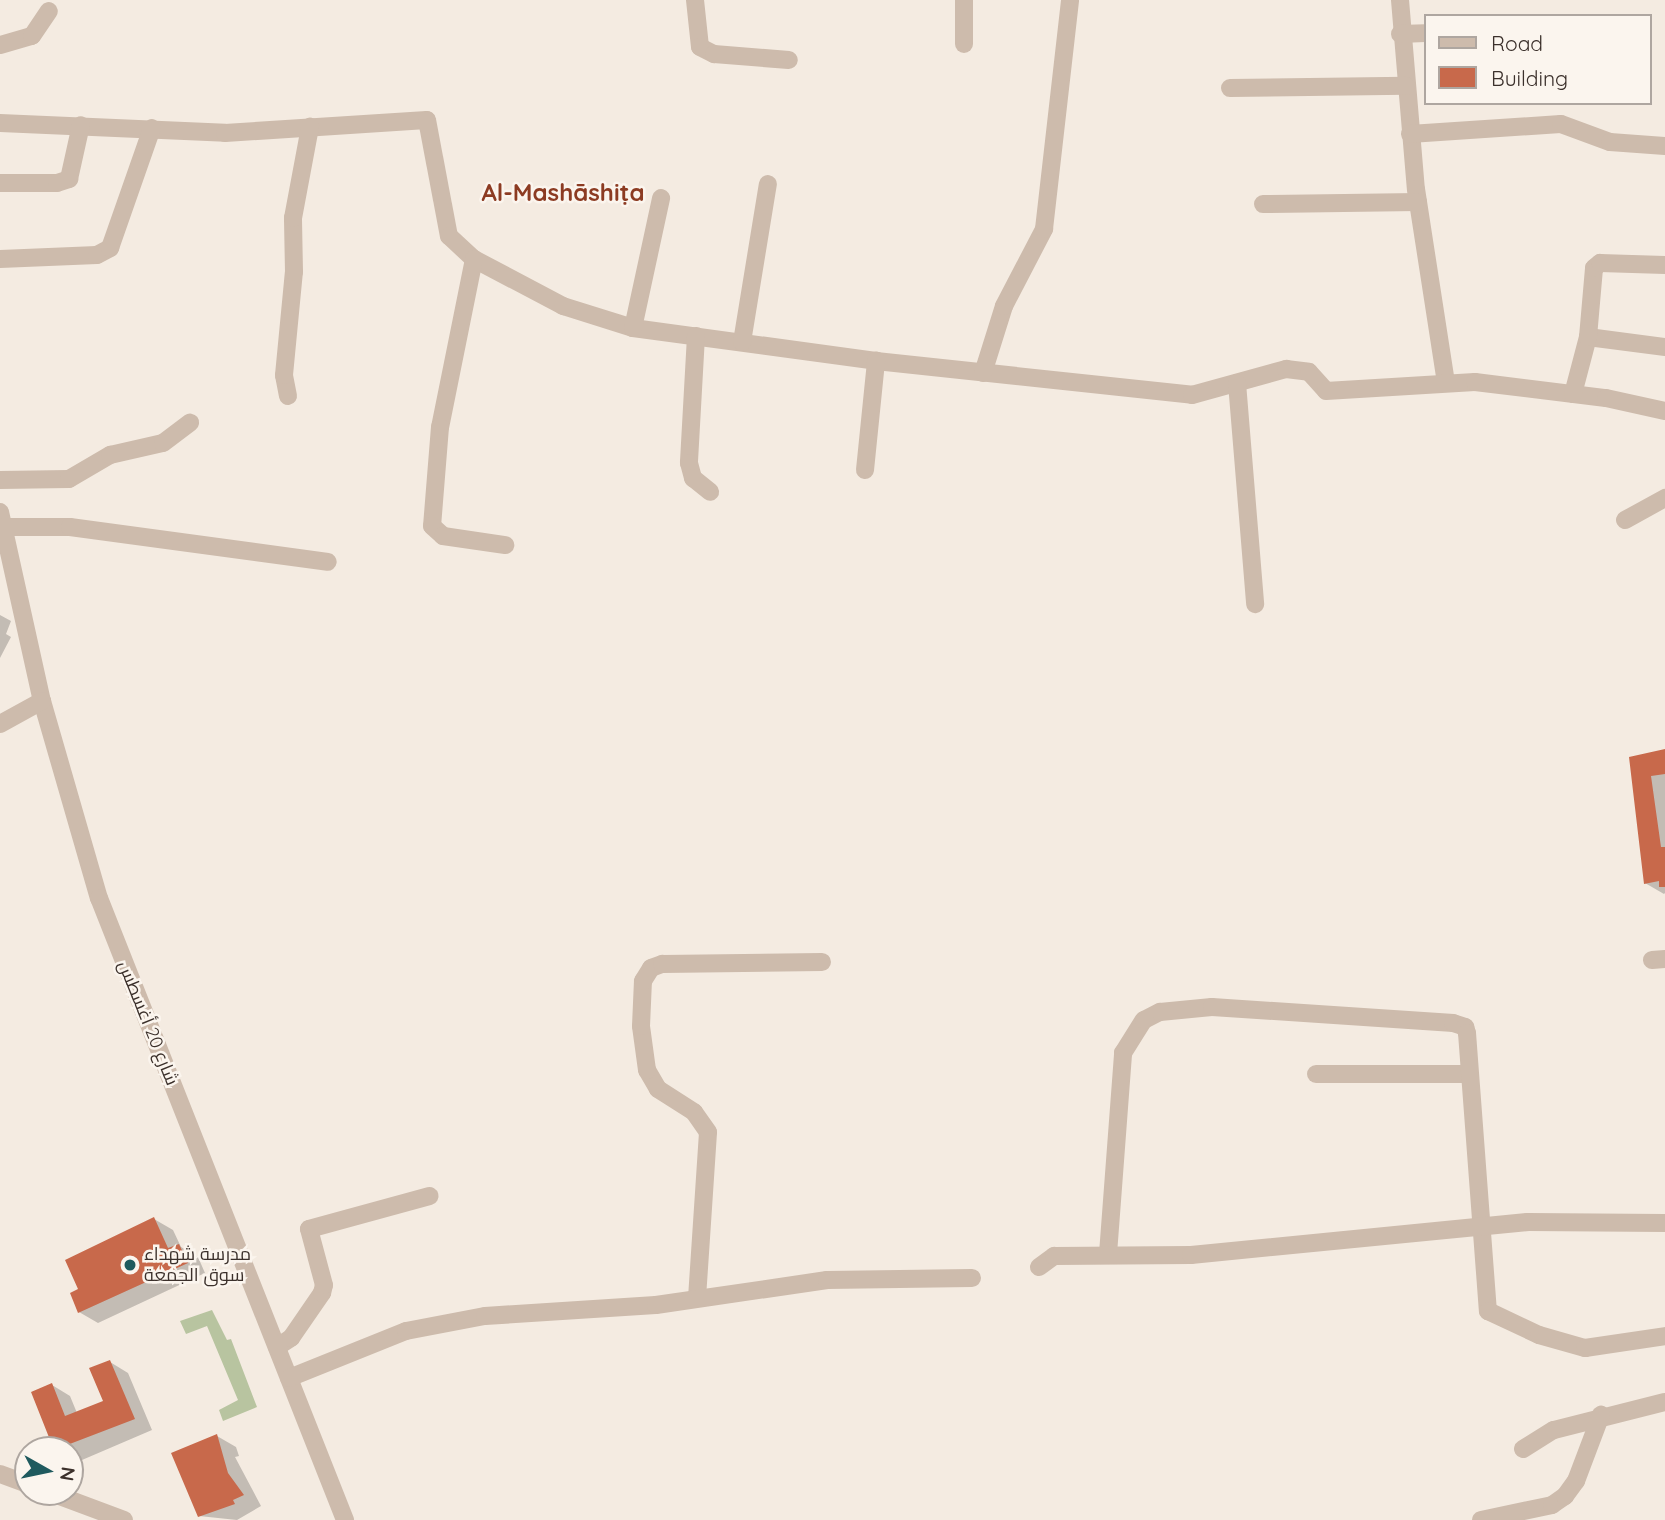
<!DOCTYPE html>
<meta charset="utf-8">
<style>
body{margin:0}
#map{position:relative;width:1665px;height:1520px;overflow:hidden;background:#f4ebe1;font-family:Quicksand,Cairo,sans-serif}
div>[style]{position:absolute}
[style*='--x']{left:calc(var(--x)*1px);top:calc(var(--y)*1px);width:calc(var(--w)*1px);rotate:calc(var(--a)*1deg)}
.green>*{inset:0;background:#b8c4a0}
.shadow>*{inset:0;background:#0003}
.building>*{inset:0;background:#c8694b}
.minor>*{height:18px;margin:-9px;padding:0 9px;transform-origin:9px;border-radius:9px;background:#cdbbac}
.dots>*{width:19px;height:19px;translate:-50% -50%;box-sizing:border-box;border:4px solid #fbf5ee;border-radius:50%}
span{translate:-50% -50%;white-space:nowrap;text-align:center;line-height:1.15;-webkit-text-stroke:5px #fbf5ee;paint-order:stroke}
.street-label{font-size:18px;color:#3b302b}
.poi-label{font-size:18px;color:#3b302b}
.left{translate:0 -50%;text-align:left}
.district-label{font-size:24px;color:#8c3b22;font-weight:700}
.legend{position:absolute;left:1424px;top:14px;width:228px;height:91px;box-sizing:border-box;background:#fbf5ee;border:2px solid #aea6a0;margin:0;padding:9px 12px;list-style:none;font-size:21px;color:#3b302b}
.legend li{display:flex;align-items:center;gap:14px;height:35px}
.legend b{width:35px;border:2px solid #aea6a0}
.north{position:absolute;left:14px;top:1436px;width:70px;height:70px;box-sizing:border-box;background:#fbf5ee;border:2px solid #aea6a0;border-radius:50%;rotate:99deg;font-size:19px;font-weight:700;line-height:28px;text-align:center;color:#3b302b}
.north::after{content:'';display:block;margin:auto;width:24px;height:32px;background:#1f5a5e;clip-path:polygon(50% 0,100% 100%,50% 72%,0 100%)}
</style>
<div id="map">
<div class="green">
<i style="clip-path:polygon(212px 1310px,227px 1340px,231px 1339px,257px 1407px,223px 1421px,219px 1410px,238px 1400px,207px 1326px,186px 1334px,180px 1321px)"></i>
</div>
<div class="shadow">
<i style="clip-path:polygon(0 608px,0 615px,11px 621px,6px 634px,11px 637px,0 658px)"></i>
<i style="clip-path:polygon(1665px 751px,1665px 893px,1664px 894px,1645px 883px,1631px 758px)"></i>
<i style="clip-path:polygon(154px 1219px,173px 1230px,181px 1247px,198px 1257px,205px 1273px,98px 1323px,79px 1312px,81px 1290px)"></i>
<i style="clip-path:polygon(110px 1362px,128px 1373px,152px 1430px,75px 1463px,70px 1460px,70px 1450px,56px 1450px,33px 1393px,52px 1385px,70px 1396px,77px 1413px,105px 1402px)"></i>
<i style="clip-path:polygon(217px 1436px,236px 1447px,239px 1456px,235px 1457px,261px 1506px,237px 1520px,199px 1516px)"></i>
</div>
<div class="building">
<i style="clip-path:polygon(1665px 749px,1665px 774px,1651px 776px,1661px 847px,1665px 847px,1665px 887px,1659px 887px,1659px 881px,1644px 884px,1629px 757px)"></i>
<i style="clip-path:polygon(154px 1217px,168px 1248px,179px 1244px,188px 1263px,78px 1313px,70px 1293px,78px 1289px,65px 1260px)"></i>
<i style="clip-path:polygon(110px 1360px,135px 1419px,54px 1450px,31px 1392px,52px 1383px,65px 1416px,103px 1401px,89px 1368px)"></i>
<i style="clip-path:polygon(217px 1434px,228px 1473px,244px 1495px,233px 1500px,235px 1504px,198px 1517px,171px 1453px)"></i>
</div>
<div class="minor">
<i style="--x:695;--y:0;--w:47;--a:83.9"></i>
<i style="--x:700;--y:47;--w:16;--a:27"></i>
<i style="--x:714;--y:54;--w:75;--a:4.6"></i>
<i style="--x:1400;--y:0;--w:190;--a:85.2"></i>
<i style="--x:1416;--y:189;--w:196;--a:81.2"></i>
<i style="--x:1400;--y:34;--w:25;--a:-2"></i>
<i style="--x:964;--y:44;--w:44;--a:-90"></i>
<i style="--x:0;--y:45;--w:33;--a:-16"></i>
<i style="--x:32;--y:36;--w:30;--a:-56"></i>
<i style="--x:1230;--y:88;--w:176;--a:-0.7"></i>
<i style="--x:0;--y:123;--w:225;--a:2.5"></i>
<i style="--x:225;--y:133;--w:202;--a:-3.7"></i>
<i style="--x:427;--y:120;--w:118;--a:79.3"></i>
<i style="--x:449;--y:236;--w:34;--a:43"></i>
<i style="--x:474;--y:259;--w:101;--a:27.8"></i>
<i style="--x:563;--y:306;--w:73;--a:17.4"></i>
<i style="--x:633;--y:328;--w:245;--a:7.7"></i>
<i style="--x:876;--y:361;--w:318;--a:6.1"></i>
<i style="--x:1192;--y:395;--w:98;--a:-15.5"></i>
<i style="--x:1286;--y:369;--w:23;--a:7"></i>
<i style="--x:1309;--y:372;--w:25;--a:48"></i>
<i style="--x:1326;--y:391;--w:149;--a:-3.5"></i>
<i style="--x:1475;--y:382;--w:132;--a:7"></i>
<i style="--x:1606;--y:398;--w:60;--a:12.4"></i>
<i style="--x:1410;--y:134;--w:151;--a:-3.8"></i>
<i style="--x:1561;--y:124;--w:52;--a:20.2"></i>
<i style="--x:1610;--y:142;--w:55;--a:4.2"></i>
<i style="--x:0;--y:183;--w:57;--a:0"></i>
<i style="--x:57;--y:183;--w:13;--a:-18"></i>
<i style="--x:69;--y:179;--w:55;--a:-77.5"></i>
<i style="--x:1263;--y:204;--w:155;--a:-0.7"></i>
<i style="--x:0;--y:259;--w:97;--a:-2.4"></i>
<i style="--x:97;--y:255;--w:15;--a:-28"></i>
<i style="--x:110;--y:248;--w:127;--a:-70.7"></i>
<i style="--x:474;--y:259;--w:171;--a:101.4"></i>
<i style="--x:440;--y:427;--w:99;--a:94.6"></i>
<i style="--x:432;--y:526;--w:15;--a:42"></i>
<i style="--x:443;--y:536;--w:63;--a:8.3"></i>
<i style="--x:633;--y:328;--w:133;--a:-77.8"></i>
<i style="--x:696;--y:336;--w:127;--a:93.2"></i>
<i style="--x:689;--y:463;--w:16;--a:75"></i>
<i style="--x:693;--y:478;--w:22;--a:39"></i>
<i style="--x:1588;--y:337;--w:78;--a:7.4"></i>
<i style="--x:742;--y:342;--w:160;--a:-80.7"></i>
<i style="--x:983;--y:373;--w:70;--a:-72.6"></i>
<i style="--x:1004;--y:306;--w:87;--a:-62.5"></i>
<i style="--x:1044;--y:229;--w:230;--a:-83.5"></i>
<i style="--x:1237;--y:383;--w:222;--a:85.3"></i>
<i style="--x:1573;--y:394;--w:59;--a:-75.3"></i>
<i style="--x:1588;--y:337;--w:69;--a:-85"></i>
<i style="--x:1594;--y:268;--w:8;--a:-40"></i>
<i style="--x:1600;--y:263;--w:65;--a:1.8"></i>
<i style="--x:288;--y:396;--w:21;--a:-101"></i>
<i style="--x:284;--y:375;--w:103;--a:-84.5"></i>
<i style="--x:294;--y:272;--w:54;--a:-91.1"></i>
<i style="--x:293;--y:218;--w:93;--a:-79.4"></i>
<i style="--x:865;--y:470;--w:110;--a:-84.2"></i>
<i style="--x:0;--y:480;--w:69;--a:-0.8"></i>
<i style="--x:69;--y:479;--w:48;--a:-30.3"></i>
<i style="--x:110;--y:455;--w:54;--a:-12.8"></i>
<i style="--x:163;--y:443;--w:34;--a:-37"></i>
<i style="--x:0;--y:512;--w:194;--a:77.5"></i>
<i style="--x:42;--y:701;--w:205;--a:73.9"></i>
<i style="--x:99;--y:898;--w:669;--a:68.42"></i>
<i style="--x:1625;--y:520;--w:46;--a:-28.8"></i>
<i style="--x:2;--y:527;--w:68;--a:0"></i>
<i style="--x:70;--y:527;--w:260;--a:7.7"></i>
<i style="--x:0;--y:724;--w:48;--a:-28.7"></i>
<i style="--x:1652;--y:960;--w:13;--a:-4"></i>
<i style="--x:1316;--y:1074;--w:153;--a:0"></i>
<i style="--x:1108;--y:1254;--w:202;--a:-85.7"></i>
<i style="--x:1123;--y:1053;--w:39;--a:-58"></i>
<i style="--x:1144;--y:1020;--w:18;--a:-27"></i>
<i style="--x:1160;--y:1012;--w:52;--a:-5.5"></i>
<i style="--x:1212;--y:1007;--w:242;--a:3.8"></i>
<i style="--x:1453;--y:1023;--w:13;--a:18"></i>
<i style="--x:1465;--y:1027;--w:6;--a:72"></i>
<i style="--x:1467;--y:1033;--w:279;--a:85.7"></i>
<i style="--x:1488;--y:1311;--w:56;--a:25.2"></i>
<i style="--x:1539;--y:1335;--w:48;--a:15.8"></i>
<i style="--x:1585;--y:1348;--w:81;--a:-8.5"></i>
<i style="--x:1039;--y:1267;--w:19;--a:-36"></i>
<i style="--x:1054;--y:1256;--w:137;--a:-0.4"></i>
<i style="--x:1191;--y:1255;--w:339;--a:-5.6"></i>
<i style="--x:1528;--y:1222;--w:137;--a:0.4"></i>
<i style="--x:697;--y:1298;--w:166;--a:-86.2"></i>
<i style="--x:708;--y:1132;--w:24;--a:-125"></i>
<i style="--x:694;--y:1112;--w:43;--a:-147.4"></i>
<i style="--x:658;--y:1089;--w:22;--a:-120"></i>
<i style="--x:647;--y:1070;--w:44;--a:-97.8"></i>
<i style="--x:641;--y:1026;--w:45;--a:-87.5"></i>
<i style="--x:643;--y:981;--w:15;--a:-58"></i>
<i style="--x:651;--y:968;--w:12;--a:-20"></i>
<i style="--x:662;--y:964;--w:160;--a:-0.7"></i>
<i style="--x:277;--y:1347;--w:17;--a:-33"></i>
<i style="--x:291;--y:1338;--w:55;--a:-55.4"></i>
<i style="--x:322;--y:1293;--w:8;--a:-76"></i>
<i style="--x:324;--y:1285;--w:58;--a:-105"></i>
<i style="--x:309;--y:1229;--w:125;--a:-15.3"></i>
<i style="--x:289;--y:1378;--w:126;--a:-21.9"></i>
<i style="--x:406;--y:1331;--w:80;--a:-10.8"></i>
<i style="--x:485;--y:1316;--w:171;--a:-3.7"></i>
<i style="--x:656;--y:1305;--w:173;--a:-8.3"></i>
<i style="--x:827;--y:1280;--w:145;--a:-0.8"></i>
<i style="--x:1523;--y:1449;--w:36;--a:-32"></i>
<i style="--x:1554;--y:1430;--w:114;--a:-14.2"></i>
<i style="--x:0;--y:1474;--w:30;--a:20"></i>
<i style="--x:49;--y:1492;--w:80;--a:20.5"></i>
<i style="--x:1481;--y:1520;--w:73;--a:-11.9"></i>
<i style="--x:1552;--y:1505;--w:16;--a:-35"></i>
<i style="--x:1565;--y:1496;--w:19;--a:-54"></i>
<i style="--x:1576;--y:1481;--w:71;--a:-69.3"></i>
</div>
<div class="dots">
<i style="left:130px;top:1265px;background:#1f5a5e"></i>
</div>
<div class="street-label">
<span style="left:148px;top:1023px;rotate:68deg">شارع 20 أغسطس</span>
</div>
<div class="poi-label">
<span class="left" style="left:144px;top:1265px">مدرسة شهداء<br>سوق الجمعة</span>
</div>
<div class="district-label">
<span style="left:563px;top:193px">Al-Mashāshiṭa</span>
</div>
<ul class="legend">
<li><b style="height:9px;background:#cdbbac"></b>Road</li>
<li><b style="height:19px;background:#c8694b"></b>Building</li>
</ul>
<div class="north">N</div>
</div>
